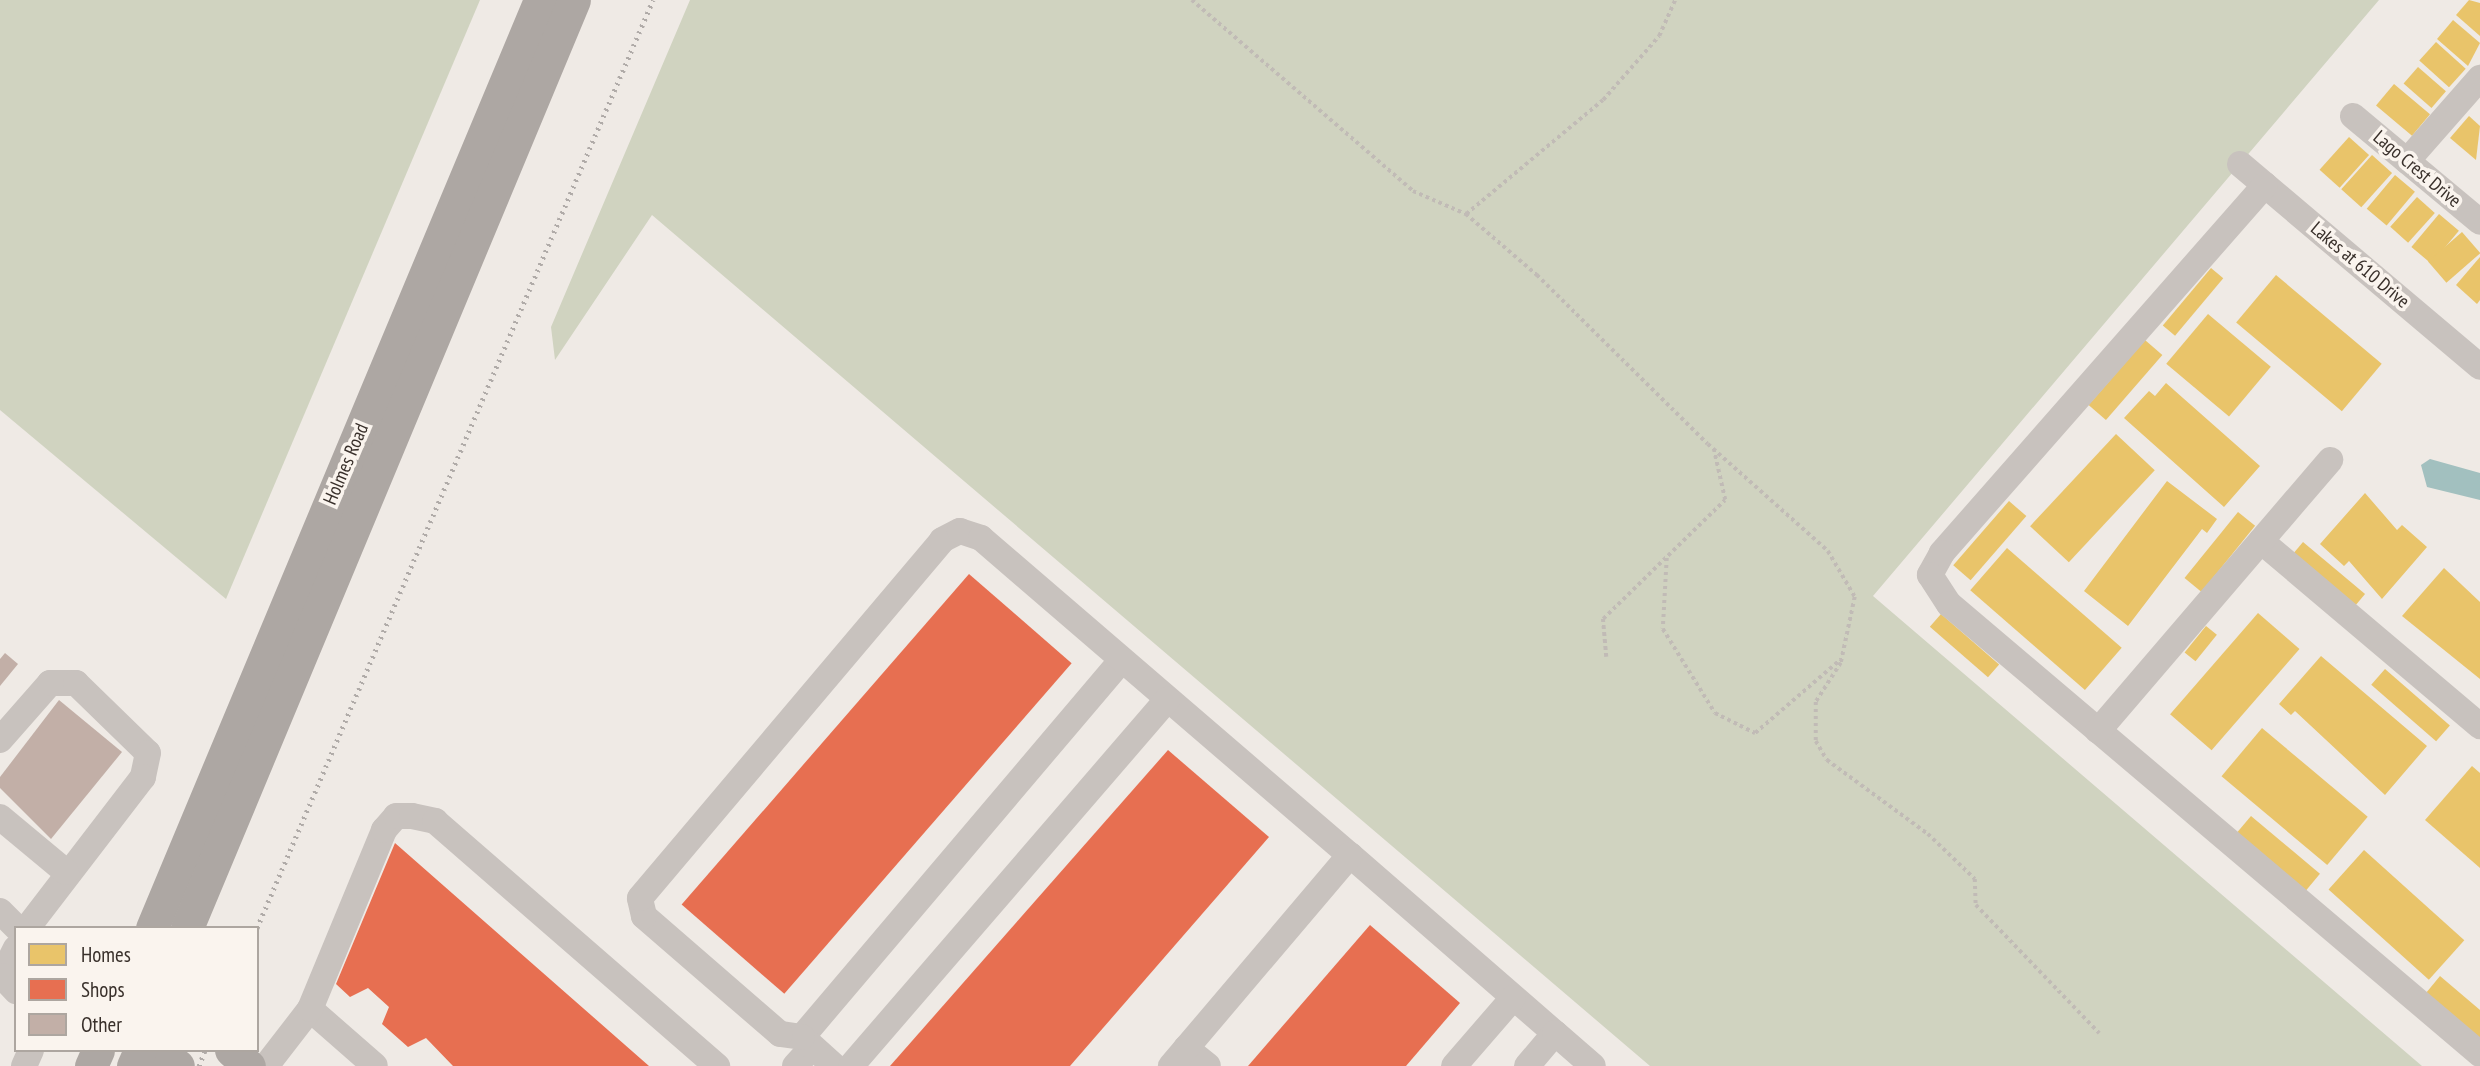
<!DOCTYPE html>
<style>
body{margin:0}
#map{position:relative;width:2480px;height:1066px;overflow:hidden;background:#efeae5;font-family:"PT Sans Narrow",sans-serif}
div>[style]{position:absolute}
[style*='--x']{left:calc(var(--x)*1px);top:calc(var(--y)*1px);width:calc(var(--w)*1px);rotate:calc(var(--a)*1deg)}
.green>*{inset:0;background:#d0d3c0}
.water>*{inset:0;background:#a2c0bf}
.homes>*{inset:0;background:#e9c46a;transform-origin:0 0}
.shops>*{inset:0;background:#e76f51;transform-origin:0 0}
.building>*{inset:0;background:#c2afa7}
.path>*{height:3.5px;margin-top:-1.75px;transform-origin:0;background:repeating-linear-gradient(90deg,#c1bbb6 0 3.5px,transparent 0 7px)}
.minor>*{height:26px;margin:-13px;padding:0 13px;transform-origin:13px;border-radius:13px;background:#c8c2be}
.major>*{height:33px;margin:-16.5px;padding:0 16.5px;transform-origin:16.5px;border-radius:16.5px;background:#ada7a3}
.rail>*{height:5px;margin-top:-2.5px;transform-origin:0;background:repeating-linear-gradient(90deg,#b0aba8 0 2px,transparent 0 7px)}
span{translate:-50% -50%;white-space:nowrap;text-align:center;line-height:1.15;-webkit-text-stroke:7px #faf4ee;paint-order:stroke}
.street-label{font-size:19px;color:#39302b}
.legend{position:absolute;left:14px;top:926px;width:245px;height:126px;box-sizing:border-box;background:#faf4ee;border:2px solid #ada6a0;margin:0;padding:9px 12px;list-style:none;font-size:21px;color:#39302b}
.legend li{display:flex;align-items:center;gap:14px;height:35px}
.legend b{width:35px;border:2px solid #ada6a0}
</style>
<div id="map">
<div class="green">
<i style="clip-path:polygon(0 0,480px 0,226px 599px,0 410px)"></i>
<i style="clip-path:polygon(690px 0,2379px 0,1873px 596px,2422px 1066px,1650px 1066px,652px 215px,555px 360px,551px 327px)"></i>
</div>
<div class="water">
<i style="clip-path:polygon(2430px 459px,2480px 473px,2480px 500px,2427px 487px,2421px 465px)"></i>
</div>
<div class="homes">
<i style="clip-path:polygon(2469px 0,2480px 3px,2480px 36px,2456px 15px)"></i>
<i style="clip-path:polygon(2453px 20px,2480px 43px,2468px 66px,2437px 39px)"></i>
<i style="left:2436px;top:42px;width:40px;height:25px;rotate:42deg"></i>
<i style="left:2418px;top:67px;width:37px;height:22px;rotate:41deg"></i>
<i style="left:2394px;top:84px;width:47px;height:28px;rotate:40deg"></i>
<i style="clip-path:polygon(2469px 116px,2480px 126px,2476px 160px,2450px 138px)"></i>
<i style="left:2349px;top:137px;width:27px;height:44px;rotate:42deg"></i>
<i style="left:2372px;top:155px;width:27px;height:46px;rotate:42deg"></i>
<i style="left:2395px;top:175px;width:26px;height:44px;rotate:40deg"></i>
<i style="left:2417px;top:197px;width:24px;height:40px;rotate:42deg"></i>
<i style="left:2439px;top:214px;width:26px;height:43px;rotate:40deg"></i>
<i style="left:2462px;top:232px;width:28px;height:45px;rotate:49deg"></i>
<i style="clip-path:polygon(2480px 257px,2480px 300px,2477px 304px,2456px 285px)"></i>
<i style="left:2211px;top:268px;width:16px;height:75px;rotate:40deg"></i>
<i style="left:2276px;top:275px;width:138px;height:62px;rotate:40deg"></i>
<i style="left:2208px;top:314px;width:82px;height:65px;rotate:40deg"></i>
<i style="left:2145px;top:340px;width:23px;height:86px;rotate:41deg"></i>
<i style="clip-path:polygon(2166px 383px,2260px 466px,2224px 507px,2124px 418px,2149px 391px,2155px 396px)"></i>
<i style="left:2116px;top:434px;width:53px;height:126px;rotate:43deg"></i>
<i style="clip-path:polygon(2167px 481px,2217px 519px,2207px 533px,2202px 529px,2128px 626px,2084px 591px)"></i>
<i style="clip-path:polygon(2365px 493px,2397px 530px,2402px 525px,2427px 547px,2382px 599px,2349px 561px,2344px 566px,2320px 544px)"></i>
<i style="left:2009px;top:501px;width:23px;height:85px;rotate:41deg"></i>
<i style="left:2238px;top:512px;width:22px;height:85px;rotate:39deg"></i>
<i style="left:2303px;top:542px;width:81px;height:16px;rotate:40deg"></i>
<i style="left:2007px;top:548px;width:152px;height:56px;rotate:41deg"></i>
<i style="clip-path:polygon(2444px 568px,2480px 602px,2480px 679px,2402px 616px)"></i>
<i style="left:2258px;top:613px;width:55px;height:134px;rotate:41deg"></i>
<i style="left:1941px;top:614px;width:77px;height:17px;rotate:41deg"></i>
<i style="left:2206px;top:626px;width:14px;height:34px;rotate:39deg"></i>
<i style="clip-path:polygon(2321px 656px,2427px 746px,2385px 795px,2295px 711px,2291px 715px,2279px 704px)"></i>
<i style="left:2385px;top:669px;width:86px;height:21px;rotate:41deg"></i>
<i style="left:2262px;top:728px;width:138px;height:63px;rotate:40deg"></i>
<i style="clip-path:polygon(2472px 766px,2480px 773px,2480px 868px,2425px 820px)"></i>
<i style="left:2251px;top:816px;width:90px;height:22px;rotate:40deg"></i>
<i style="left:2364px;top:850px;width:135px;height:53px;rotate:42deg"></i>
<i style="clip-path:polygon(2440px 976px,2480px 1010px,2480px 1039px,2426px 993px)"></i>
</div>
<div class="shops">
<i style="left:969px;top:574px;width:136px;height:438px;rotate:41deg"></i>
<i style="clip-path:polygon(1168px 750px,1269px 837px,1070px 1066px,890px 1066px)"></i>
<i style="clip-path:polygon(395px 843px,649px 1066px,453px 1066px,426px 1038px,408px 1047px,382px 1024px,389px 1007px,368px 988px,350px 997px,336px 984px)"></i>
<i style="clip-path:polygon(1370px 925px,1460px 1003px,1406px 1066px,1248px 1066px)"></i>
</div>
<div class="building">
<i style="clip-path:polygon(5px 653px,18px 664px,0 686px,0 659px)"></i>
<i style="clip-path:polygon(59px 700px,122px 752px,51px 839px,0 788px,0 777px)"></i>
</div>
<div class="path">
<i style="--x:1192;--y:0;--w:292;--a:40.8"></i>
<i style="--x:1413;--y:191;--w:58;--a:23.5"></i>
<i style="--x:1466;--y:214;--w:94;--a:40.7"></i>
<i style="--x:1537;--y:275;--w:240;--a:44.7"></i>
<i style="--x:1708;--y:444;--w:161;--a:41.7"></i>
<i style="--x:1828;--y:551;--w:53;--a:59.6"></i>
<i style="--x:1855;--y:597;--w:67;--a:102"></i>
<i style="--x:1841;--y:663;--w:46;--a:122.7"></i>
<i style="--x:1816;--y:702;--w:39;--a:90"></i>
<i style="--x:1816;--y:741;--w:22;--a:60"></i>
<i style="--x:1827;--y:760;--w:125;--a:36.2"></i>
<i style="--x:1928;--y:834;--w:65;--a:43.8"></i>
<i style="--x:1975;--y:879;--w:26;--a:88"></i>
<i style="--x:1976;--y:905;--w:178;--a:46.1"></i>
<i style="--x:1466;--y:214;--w:178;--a:-39.8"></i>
<i style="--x:1603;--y:100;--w:85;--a:-48.8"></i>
<i style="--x:1659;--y:36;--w:39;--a:-66"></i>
<i style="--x:1667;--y:558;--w:71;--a:93.2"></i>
<i style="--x:1663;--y:629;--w:99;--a:58.2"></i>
<i style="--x:1715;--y:713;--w:45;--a:26.6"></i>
<i style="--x:1755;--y:733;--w:113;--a:-40.7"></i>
<i style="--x:1606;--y:657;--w:38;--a:-95"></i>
<i style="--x:1603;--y:619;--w:170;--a:-44.3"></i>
<i style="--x:1725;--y:500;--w:50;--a:-102.7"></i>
</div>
<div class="minor">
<i style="--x:2353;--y:116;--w:165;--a:39.8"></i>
<i style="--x:2407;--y:161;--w:111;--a:-48.7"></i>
<i style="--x:2240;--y:164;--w:314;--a:40.2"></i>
<i style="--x:2265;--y:185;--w:490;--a:131.3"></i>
<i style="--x:1942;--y:553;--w:25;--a:119"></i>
<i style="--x:1930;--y:575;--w:35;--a:57"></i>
<i style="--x:1949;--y:604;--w:696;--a:40.28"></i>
<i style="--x:2261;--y:541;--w:287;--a:40.2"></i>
<i style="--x:2098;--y:731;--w:357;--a:-49.4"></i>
<i style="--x:0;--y:740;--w:76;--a:-48.7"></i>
<i style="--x:50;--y:683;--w:26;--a:0"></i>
<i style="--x:76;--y:683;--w:100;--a:44.2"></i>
<i style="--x:148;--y:753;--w:25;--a:102"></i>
<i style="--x:143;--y:777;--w:190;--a:127.5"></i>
<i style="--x:0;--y:817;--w:86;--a:39.8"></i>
<i style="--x:1350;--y:855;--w:271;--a:41"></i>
<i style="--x:0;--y:911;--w:24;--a:45"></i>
<i style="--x:16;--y:948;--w:31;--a:117"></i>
<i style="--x:2;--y:976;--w:21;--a:47"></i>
<i style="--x:310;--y:1009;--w:86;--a:41.2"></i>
<i style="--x:802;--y:1037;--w:494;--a:-49.7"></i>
<i style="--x:1186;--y:1048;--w:28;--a:39"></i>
<i style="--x:24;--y:1066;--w:17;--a:-66"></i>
<i style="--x:266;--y:1066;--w:72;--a:-52.3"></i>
<i style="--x:310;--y:1009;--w:194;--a:-67.5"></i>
<i style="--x:384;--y:830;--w:18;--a:-49"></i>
<i style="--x:396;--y:816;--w:16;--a:0"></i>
<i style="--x:412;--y:816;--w:24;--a:12"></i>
<i style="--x:435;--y:821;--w:374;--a:41"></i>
<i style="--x:795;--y:1066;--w:25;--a:-48"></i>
<i style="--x:834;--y:1066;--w:43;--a:-137.8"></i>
<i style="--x:802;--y:1037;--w:22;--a:-172"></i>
<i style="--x:780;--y:1034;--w:180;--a:-139.1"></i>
<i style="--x:644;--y:916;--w:18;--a:-103"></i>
<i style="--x:640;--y:898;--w:468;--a:-49.8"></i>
<i style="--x:942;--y:540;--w:20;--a:-27"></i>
<i style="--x:960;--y:531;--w:22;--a:18"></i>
<i style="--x:981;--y:538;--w:486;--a:40.7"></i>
<i style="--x:1350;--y:855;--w:277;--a:130.3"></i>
<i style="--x:851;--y:1066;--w:484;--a:-49.2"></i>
<i style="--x:1454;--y:1066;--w:90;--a:-49.1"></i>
<i style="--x:1527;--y:1066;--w:43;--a:-49.7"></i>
<i style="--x:1555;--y:1033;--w:50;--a:41"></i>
</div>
<div class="major">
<i style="--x:152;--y:928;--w:1006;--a:-67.31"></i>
<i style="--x:187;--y:928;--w:1005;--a:-67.36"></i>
<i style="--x:157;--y:1050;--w:26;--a:37"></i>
<i style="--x:231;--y:1050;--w:24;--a:42"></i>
<i style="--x:91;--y:1066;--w:17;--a:-66"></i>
<i style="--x:133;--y:1066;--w:17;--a:-66"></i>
</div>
<div class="rail">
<i style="--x:257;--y:928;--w:1009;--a:-66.89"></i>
<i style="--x:199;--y:1066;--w:17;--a:-69"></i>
</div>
<div class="street-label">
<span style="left:2417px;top:169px;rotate:40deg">Lago Crest Drive</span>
<span style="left:2360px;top:265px;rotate:40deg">Lakes at 610 Drive</span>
<span style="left:346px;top:464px;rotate:-67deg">Holmes Road</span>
</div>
<ul class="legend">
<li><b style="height:19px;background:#e9c46a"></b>Homes</li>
<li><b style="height:19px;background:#e76f51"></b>Shops</li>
<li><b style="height:19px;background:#c2afa7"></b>Other</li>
</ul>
</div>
